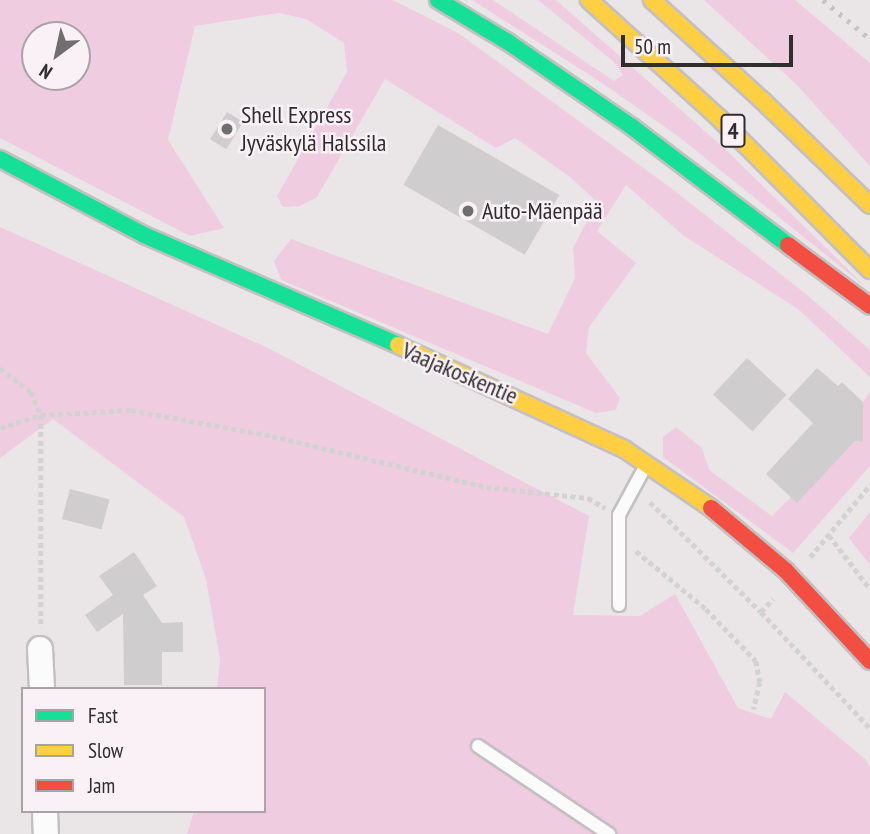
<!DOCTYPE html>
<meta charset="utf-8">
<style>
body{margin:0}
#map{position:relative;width:870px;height:834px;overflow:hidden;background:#eae6e8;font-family:"PT Sans Narrow",sans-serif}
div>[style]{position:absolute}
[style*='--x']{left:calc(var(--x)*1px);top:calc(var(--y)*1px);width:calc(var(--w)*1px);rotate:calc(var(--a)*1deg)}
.green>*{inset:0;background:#f0cce0}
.building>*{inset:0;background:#d0cdce;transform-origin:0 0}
.path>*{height:4.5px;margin-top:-2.25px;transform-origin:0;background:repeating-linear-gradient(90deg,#d3d2d3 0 5px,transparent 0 8.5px)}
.roads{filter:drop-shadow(2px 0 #c4c0c2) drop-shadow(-2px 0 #c4c0c2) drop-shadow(0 2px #c4c0c2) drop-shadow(0 -2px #c4c0c2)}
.lane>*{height:12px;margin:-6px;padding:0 6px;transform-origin:6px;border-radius:6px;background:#fcfbfc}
.street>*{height:24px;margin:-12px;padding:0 12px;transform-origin:12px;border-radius:12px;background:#fcfbfc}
.fast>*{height:16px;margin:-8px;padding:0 8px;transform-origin:8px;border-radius:8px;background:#16e098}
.slow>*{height:16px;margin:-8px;padding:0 8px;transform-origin:8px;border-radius:8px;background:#ffcf43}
.jam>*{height:16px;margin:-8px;padding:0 8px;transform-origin:8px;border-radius:8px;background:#f24e42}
.rail>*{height:5px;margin-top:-2.5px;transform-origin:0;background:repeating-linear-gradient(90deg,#c4c2c3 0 3.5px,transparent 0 10.5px)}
.dots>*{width:19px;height:19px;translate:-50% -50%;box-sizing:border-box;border:4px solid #f9f1f5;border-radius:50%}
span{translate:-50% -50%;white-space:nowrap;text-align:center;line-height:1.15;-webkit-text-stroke:5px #f9f1f5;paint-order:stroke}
.shield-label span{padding:2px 5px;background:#f9f1f5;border:2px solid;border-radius:5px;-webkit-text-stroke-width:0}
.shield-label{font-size:23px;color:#302d2f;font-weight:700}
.poi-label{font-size:24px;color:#302d2f}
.left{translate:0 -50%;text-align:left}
.street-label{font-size:24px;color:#302d2f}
.legend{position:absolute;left:21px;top:687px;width:245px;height:126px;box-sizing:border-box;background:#f9f1f5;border:2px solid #a9a3a6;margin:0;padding:9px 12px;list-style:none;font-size:21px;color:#302d2f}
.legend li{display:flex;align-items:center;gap:14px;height:35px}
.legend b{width:35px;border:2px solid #a9a3a6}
.north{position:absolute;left:21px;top:21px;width:70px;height:70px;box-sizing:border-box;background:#f9f1f5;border:2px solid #a9a3a6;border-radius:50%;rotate:213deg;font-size:19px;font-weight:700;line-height:28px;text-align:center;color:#302d2f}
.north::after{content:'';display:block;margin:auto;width:24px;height:32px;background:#716e70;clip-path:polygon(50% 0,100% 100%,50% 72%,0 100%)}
.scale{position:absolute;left:621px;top:35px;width:172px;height:32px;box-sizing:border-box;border:4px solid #302d2f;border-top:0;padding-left:9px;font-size:21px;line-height:24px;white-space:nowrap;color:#302d2f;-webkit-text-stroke:5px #f9f1f5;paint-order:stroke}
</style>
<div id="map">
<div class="green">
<i style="clip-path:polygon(evenodd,0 0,393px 0,458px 33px,671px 188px,806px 294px,870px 350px,870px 377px,798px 309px,684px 236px,626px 185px,597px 231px,636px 263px,589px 327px,586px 353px,620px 398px,616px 410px,596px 413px,281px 280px,274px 261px,291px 239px,548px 334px,575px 278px,573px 248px,597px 202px,570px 177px,515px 138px,496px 148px,385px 79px,317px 197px,300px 206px,283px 207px,277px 196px,347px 72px,344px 43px,306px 19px,279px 13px,195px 26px,168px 140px,224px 228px,190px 236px,0 138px,0 0,35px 35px,77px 35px,77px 77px,35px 77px,35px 35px)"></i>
<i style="clip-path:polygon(472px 0,493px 0,614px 81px,623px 75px,614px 62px,538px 0,556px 0,724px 148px,866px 287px,679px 137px,602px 83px)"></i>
<i style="clip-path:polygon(704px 0,795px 0,870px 63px,870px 166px,795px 83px)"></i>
<i style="clip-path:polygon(0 227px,264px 346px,589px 516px,573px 615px,640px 616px,675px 594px,738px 708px,771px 719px,785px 692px,865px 759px,870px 767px,870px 834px,187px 834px,194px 811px,264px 811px,264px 689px,217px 689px,220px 659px,206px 579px,184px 517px,53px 419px,0 458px)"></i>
<i style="clip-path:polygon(870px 392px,870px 466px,793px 553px,663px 457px,663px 437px,676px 427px,702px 448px,709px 470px,772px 516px,791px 497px,797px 502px,855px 441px,863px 442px,863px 402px)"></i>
<i style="clip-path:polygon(870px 512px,870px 565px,849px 538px)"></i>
</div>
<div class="building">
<i style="left:227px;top:112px;width:19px;height:32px;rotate:32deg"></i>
<i style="left:438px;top:125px;width:140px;height:69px;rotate:30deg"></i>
<i style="left:747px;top:358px;width:54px;height:50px;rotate:43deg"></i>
<i style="clip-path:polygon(817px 368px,838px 386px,842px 382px,863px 402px,863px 442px,855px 441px,797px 503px,766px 474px,813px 423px,788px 399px)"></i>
<i style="left:70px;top:489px;width:41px;height:31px;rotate:15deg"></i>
<i style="clip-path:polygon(134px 552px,157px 586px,143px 595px,162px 623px,183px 622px,183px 652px,162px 652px,162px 685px,124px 685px,123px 614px,97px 632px,85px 615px,113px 595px,99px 576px)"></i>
</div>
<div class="path">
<i style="--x:0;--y:368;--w:39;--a:38"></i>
<i style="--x:31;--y:392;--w:25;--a:67"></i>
<i style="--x:41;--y:415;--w:213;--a:90"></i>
<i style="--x:0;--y:428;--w:43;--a:-17.6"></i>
<i style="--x:41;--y:415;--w:90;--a:-3.2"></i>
<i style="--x:131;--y:410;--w:143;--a:10.4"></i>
<i style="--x:272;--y:436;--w:220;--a:13.4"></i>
<i style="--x:486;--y:487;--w:103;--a:6.2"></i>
<i style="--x:588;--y:498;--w:20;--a:30"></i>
<i style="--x:650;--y:502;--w:156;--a:44.7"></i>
<i style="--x:761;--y:612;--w:159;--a:46.8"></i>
<i style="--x:829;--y:535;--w:68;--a:52.8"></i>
<i style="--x:636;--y:551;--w:91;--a:39.6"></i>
<i style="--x:706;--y:609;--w:72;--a:46.1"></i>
<i style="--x:756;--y:661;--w:21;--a:79"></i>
<i style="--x:760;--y:682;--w:28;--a:103"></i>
<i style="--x:810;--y:557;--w:94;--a:-50.2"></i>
<i style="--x:761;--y:612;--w:18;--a:-49"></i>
</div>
<div class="roads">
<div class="lane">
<i style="--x:619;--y:605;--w:90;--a:-90"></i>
<i style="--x:619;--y:515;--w:57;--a:-61.6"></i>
<i style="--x:478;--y:746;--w:158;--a:33.9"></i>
</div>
<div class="street">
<i style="--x:40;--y:649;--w:40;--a:87.1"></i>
<i style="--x:45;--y:811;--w:23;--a:88"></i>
</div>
<div class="fast">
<i style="--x:438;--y:0;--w:82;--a:31"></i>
<i style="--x:508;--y:42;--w:150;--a:34.4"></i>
<i style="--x:632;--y:127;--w:196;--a:37.1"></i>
<i style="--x:0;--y:159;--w:163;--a:27.8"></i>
<i style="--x:144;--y:235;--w:277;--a:23.4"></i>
</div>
<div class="slow">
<i style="--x:589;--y:0;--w:176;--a:42.2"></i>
<i style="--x:719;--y:118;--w:214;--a:45.2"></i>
<i style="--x:652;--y:0;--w:150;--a:42.3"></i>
<i style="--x:763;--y:101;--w:149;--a:44.2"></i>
<i style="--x:398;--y:345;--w:249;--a:24.7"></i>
<i style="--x:624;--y:449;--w:105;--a:34.1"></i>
</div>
<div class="jam">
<i style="--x:788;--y:245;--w:102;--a:36.6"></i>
<i style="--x:711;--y:508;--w:98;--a:40"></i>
<i style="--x:786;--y:571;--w:123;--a:47"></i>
</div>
</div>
<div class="rail">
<i style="--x:823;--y:0;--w:61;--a:39.7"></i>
</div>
<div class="dots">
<i style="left:227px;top:129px;background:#716e70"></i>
<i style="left:468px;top:211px;background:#716e70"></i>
</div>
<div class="shield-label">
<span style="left:733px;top:131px">4</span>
</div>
<div class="poi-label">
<span class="left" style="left:241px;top:129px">Shell Express<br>Jyväskylä Halssila</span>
<span class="left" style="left:482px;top:211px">Auto-Mäenpää</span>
</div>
<div class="street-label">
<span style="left:460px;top:373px;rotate:23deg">Vaajakoskentie</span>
</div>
<ul class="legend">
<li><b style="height:9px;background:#16e098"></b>Fast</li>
<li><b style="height:9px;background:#ffcf43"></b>Slow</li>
<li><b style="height:9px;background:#f24e42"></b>Jam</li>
</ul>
<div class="north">N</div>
<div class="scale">50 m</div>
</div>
